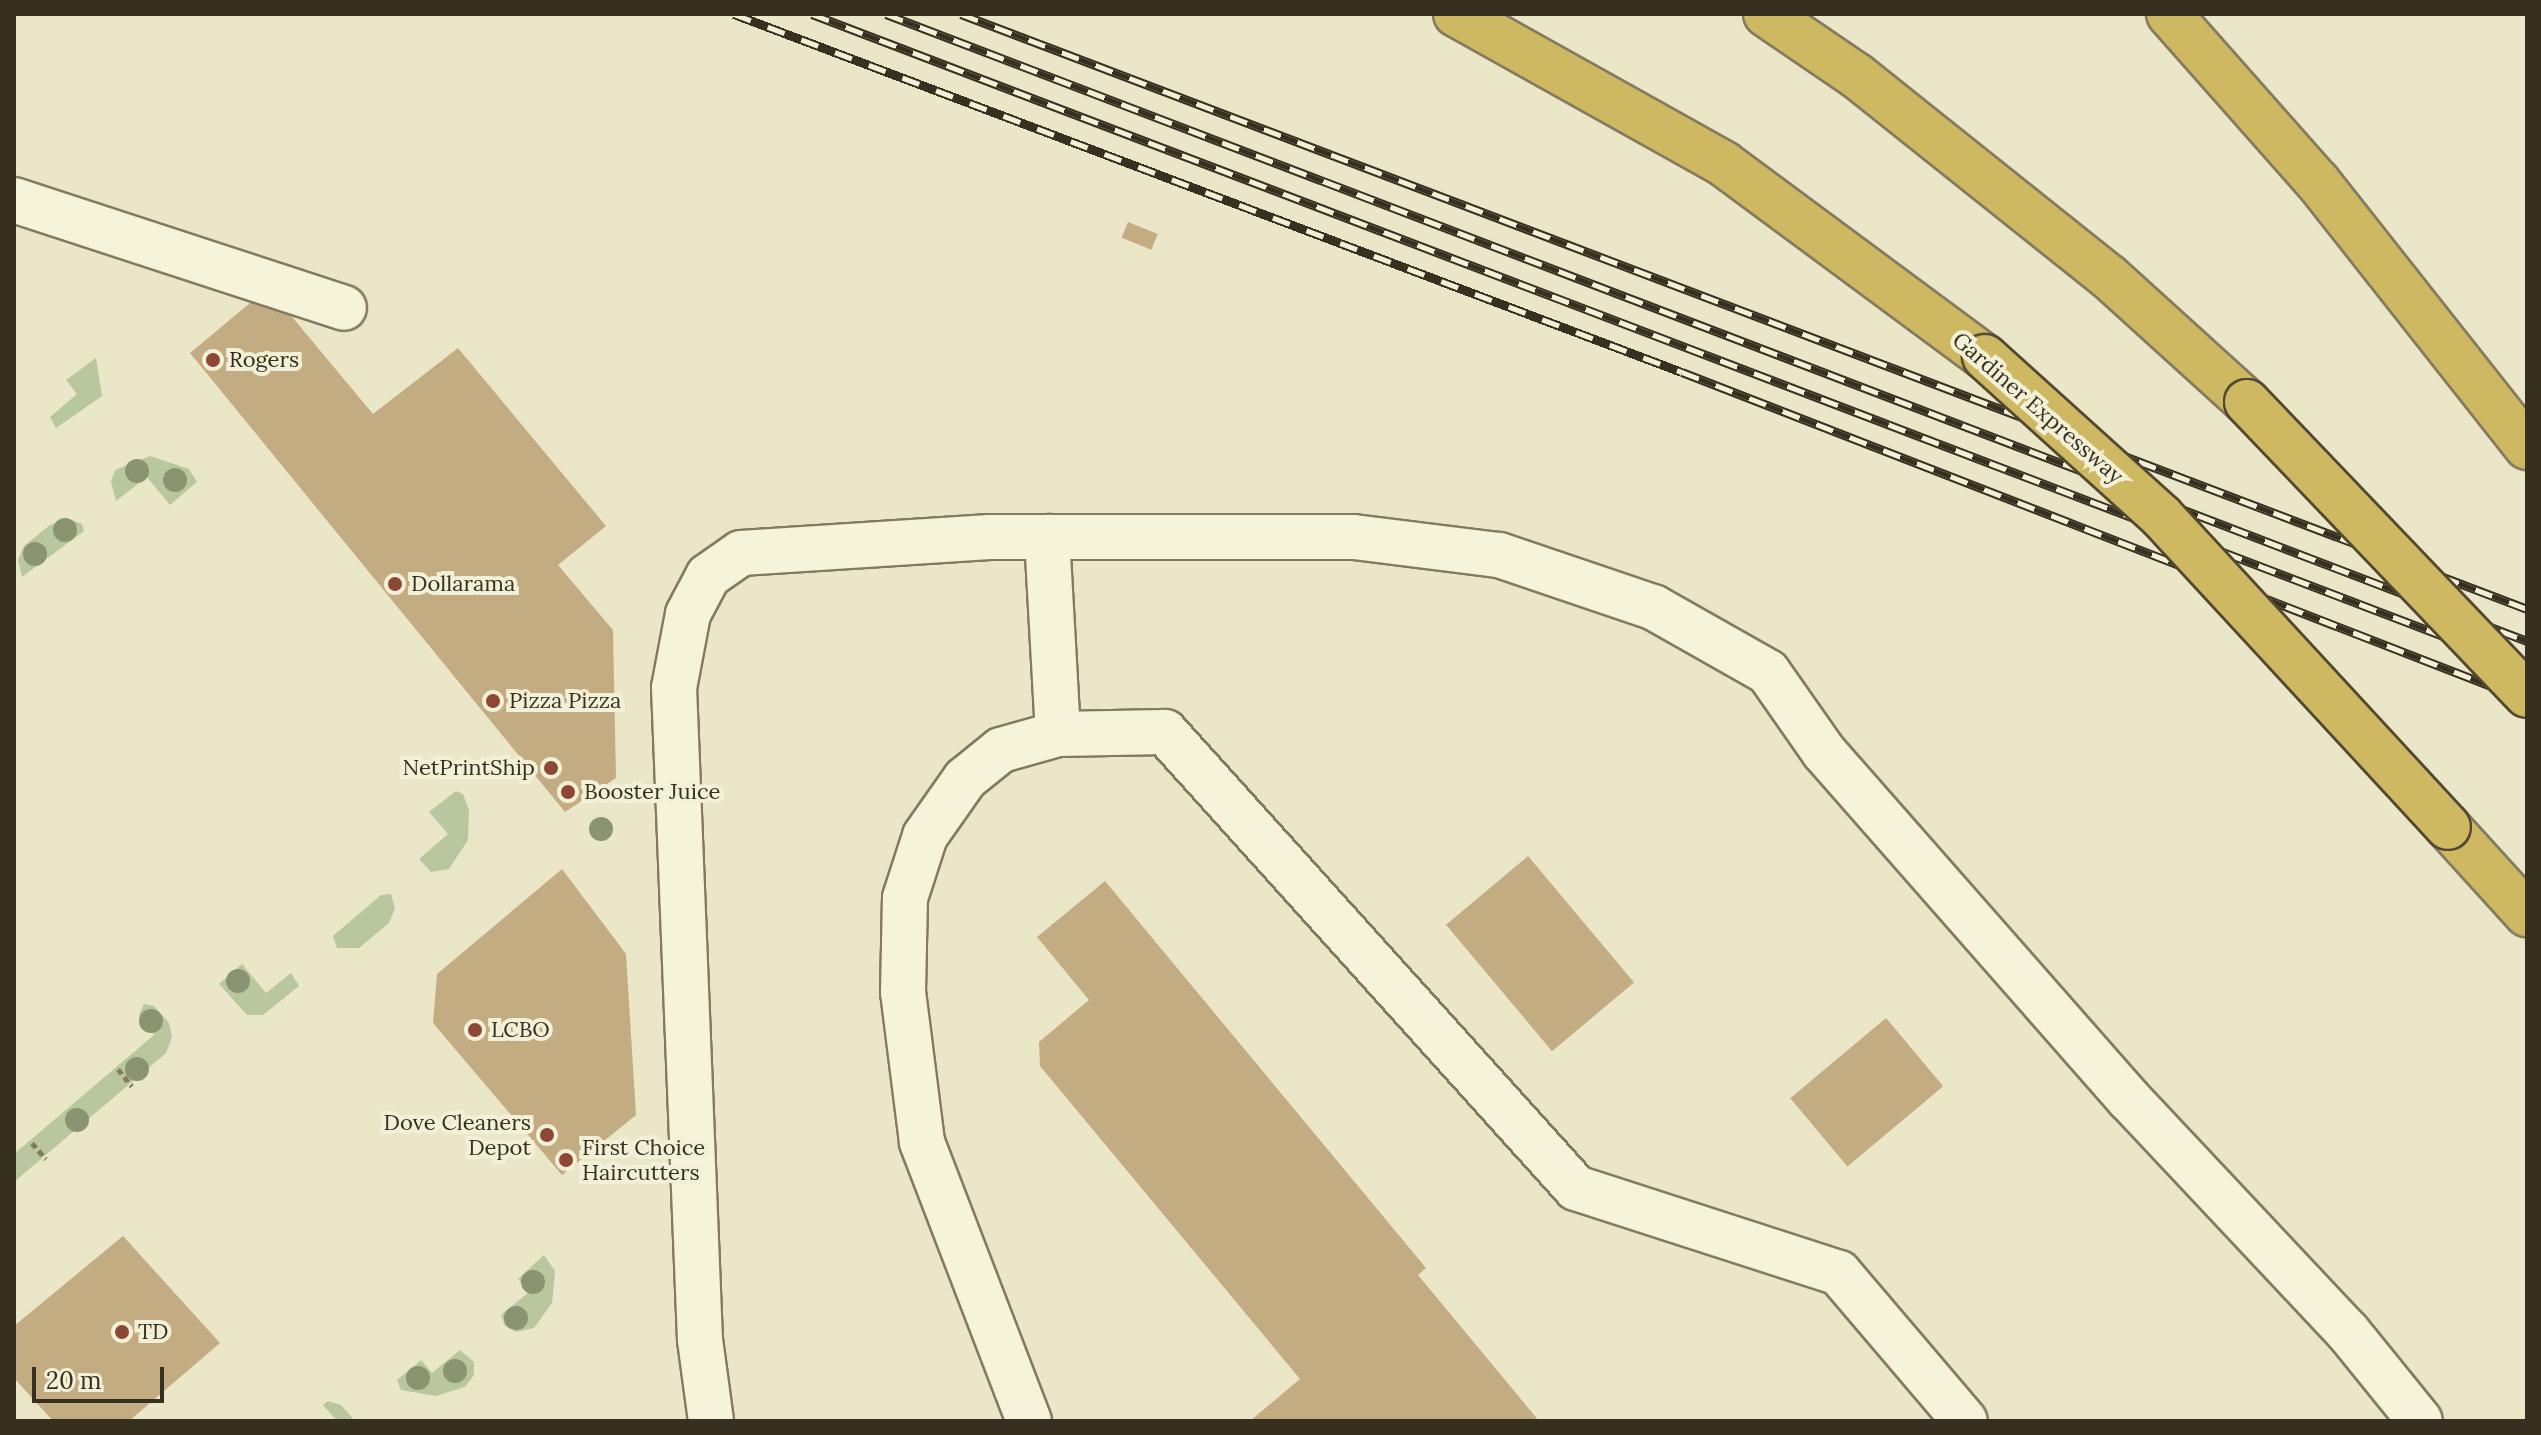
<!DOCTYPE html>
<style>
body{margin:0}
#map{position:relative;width:2541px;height:1435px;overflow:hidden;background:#eae7c8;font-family:Lora,serif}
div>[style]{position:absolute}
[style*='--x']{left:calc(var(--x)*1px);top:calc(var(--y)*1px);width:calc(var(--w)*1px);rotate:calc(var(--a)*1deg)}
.green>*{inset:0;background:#b8c79d}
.building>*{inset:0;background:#c4ac82;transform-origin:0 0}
.path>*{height:5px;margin-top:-2.5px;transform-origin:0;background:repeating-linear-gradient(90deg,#847b5f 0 6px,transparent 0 10px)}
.roads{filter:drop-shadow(2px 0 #847b5f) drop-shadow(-2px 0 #847b5f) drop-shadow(0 2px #847b5f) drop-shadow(0 -2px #847b5f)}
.minor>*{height:44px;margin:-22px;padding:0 22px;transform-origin:22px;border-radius:22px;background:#f5f3da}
.highway>*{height:44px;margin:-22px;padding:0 22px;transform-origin:22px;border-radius:22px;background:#cfb862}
.rail>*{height:9px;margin-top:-4.5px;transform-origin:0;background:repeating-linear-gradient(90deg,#f2f0d7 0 18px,#363021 0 36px);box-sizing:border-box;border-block:2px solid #363021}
.bridges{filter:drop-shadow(2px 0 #524832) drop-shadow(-2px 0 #524832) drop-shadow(0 2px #524832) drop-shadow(0 -2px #524832)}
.highway-bridge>*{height:44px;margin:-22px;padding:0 22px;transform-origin:22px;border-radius:22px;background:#cfb862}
.trees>*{width:24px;height:24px;margin:-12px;border-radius:50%;background:#8b9471}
.dots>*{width:22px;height:22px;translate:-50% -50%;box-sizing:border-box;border:4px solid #f2f0d7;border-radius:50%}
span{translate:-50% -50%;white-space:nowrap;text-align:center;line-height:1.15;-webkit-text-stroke:8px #f2f0d7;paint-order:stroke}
.poi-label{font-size:22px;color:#363021}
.left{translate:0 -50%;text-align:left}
.right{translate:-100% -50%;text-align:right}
.street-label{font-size:22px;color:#363021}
.frame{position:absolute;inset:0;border:16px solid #363021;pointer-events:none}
.scale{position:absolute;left:32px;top:1367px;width:132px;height:36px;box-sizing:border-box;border:4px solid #363021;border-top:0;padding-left:10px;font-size:24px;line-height:28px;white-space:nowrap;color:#363021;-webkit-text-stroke:6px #f2f0d7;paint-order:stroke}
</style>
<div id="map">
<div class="green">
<i style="clip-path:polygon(96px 358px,102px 396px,56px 428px,50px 417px,77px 394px,66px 380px)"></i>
<i style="clip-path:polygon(150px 456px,189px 469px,197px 482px,170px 505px,147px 477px,116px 501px,111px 482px,115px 470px)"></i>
<i style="clip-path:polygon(69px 519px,82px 524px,84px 531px,22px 577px,18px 560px,24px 546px,50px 525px)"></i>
<i style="clip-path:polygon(456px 791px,463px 794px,469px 810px,468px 840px,449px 869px,431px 872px,419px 859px,448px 834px,429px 812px)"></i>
<i style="clip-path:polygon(391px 894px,395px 908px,389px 923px,359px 948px,337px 948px,333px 936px,381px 895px)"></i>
<i style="clip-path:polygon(242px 964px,266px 993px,291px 973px,299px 986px,263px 1015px,247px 1015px,219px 984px)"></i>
<i style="clip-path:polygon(144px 1004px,154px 1006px,169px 1023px,172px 1037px,166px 1053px,14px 1182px,14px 1154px,154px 1035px,139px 1015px)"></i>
<i style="clip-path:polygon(544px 1255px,555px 1271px,552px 1303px,534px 1328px,516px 1332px,505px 1326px,501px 1315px,529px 1292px,518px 1279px)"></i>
<i style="clip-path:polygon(460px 1350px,474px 1362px,474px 1375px,465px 1387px,436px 1396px,401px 1390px,397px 1380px,421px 1360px,432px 1373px)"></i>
<i style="clip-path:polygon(328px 1401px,341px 1405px,355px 1421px,337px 1421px,323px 1405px)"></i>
</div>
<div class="building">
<i style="left:1128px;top:222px;width:32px;height:17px;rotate:22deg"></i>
<i style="clip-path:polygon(268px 288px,373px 414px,458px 348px,606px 526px,558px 565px,613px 630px,616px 778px,565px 812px,190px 353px)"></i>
<i style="left:1528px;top:856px;width:165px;height:107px;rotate:50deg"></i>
<i style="clip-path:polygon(562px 869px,626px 954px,636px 1115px,562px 1175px,433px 1023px,437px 974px)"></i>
<i style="clip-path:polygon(1105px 881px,1426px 1268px,1418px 1275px,1539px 1421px,1250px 1421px,1300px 1379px,1040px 1066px,1039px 1042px,1089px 1000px,1037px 937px)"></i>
<i style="left:1886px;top:1018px;width:89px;height:125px;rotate:50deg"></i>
<i style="clip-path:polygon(123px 1236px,220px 1343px,129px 1421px,53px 1421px,14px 1378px,14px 1326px)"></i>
</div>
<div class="path">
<i style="--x:118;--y:1069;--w:22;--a:51"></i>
<i style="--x:32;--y:1143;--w:21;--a:49"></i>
</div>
<div class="roads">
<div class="minor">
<i style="--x:14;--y:200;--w:347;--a:18.1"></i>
<i style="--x:1047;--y:537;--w:197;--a:86.8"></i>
<i style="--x:711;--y:1421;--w:82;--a:-97.7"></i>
<i style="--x:700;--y:1340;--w:653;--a:-92.28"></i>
<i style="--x:674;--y:688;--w:75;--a:-79.3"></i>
<i style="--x:688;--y:614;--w:43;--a:-62.2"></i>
<i style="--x:708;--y:576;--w:40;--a:-34.9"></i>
<i style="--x:741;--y:553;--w:249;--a:-3.7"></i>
<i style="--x:989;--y:537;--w:365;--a:0"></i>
<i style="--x:1354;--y:537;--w:146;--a:7.1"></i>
<i style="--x:1499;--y:555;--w:163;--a:18.7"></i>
<i style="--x:1653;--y:607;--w:132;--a:29.5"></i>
<i style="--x:1768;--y:672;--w:98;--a:55"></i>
<i style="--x:1824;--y:752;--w:462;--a:48.7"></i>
<i style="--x:2129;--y:1099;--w:320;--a:46.8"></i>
<i style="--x:2348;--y:1332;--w:114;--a:51"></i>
<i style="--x:1029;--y:1421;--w:299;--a:-111"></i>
<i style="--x:922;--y:1142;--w:151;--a:-97.2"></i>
<i style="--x:903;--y:992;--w:94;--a:-88.8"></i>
<i style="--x:905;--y:898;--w:65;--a:-72.1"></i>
<i style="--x:925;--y:836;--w:70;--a:-54.9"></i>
<i style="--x:965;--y:779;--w:46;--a:-38.9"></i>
<i style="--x:1001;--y:750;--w:59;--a:-15.7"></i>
<i style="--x:1058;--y:734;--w:107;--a:-1.1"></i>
<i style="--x:1165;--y:732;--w:614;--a:47.97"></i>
<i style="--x:1576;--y:1188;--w:276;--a:17.9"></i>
<i style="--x:1839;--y:1273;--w:194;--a:49.6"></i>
</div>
<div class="highway">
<i style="--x:1456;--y:14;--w:307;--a:29.2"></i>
<i style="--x:1724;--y:164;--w:325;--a:36.5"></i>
<i style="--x:1766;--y:14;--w:110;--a:34.3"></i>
<i style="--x:1857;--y:76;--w:322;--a:38.6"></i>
<i style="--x:2109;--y:277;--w:186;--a:42.2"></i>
<i style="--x:2169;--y:14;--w:223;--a:48.5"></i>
<i style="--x:2317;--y:181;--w:339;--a:51.7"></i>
<i style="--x:2448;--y:827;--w:118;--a:47.8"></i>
</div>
</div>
<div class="rail">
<i style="--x:734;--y:14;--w:1013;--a:20.69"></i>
<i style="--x:1682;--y:372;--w:906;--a:21.21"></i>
<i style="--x:812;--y:14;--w:1835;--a:20.87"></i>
<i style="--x:886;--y:14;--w:1757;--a:20.91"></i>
<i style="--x:961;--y:14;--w:1675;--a:20.8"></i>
</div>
<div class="bridges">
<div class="highway-bridge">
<i style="--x:1985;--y:357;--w:237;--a:42.1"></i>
<i style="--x:2161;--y:516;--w:423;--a:47.3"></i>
<i style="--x:2247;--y:402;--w:405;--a:46.3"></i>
</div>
</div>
<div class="trees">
<i style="left:137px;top:471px"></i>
<i style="left:175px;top:480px"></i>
<i style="left:65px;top:530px"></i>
<i style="left:35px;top:554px"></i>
<i style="left:601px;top:829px"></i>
<i style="left:238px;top:981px"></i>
<i style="left:151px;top:1021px"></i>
<i style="left:137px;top:1069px"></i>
<i style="left:77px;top:1120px"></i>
<i style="left:533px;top:1282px"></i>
<i style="left:516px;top:1318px"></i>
<i style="left:455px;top:1371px"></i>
<i style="left:418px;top:1378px"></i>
</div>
<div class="dots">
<i style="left:213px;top:360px;background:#8c4835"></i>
<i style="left:395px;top:584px;background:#8c4835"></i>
<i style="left:493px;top:701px;background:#8c4835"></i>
<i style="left:551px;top:768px;background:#8c4835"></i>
<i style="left:568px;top:792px;background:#8c4835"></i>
<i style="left:475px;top:1030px;background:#8c4835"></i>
<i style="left:547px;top:1135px;background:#8c4835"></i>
<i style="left:566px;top:1160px;background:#8c4835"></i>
<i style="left:122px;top:1332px;background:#8c4835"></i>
</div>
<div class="poi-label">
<span class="left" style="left:229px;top:360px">Rogers</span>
<span class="left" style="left:411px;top:584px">Dollarama</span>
<span class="left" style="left:509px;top:701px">Pizza Pizza</span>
<span class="right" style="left:535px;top:768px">NetPrintShip</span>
<span class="left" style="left:584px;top:792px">Booster Juice</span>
<span class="left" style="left:491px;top:1030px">LCBO</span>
<span class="right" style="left:531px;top:1135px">Dove Cleaners<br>Depot</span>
<span class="left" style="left:582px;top:1160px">First Choice<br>Haircutters</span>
<span class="left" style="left:138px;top:1332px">TD</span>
</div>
<div class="street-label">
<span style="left:2038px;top:408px;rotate:41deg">Gardiner Expressway</span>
</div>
<div class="frame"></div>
<div class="scale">20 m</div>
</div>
